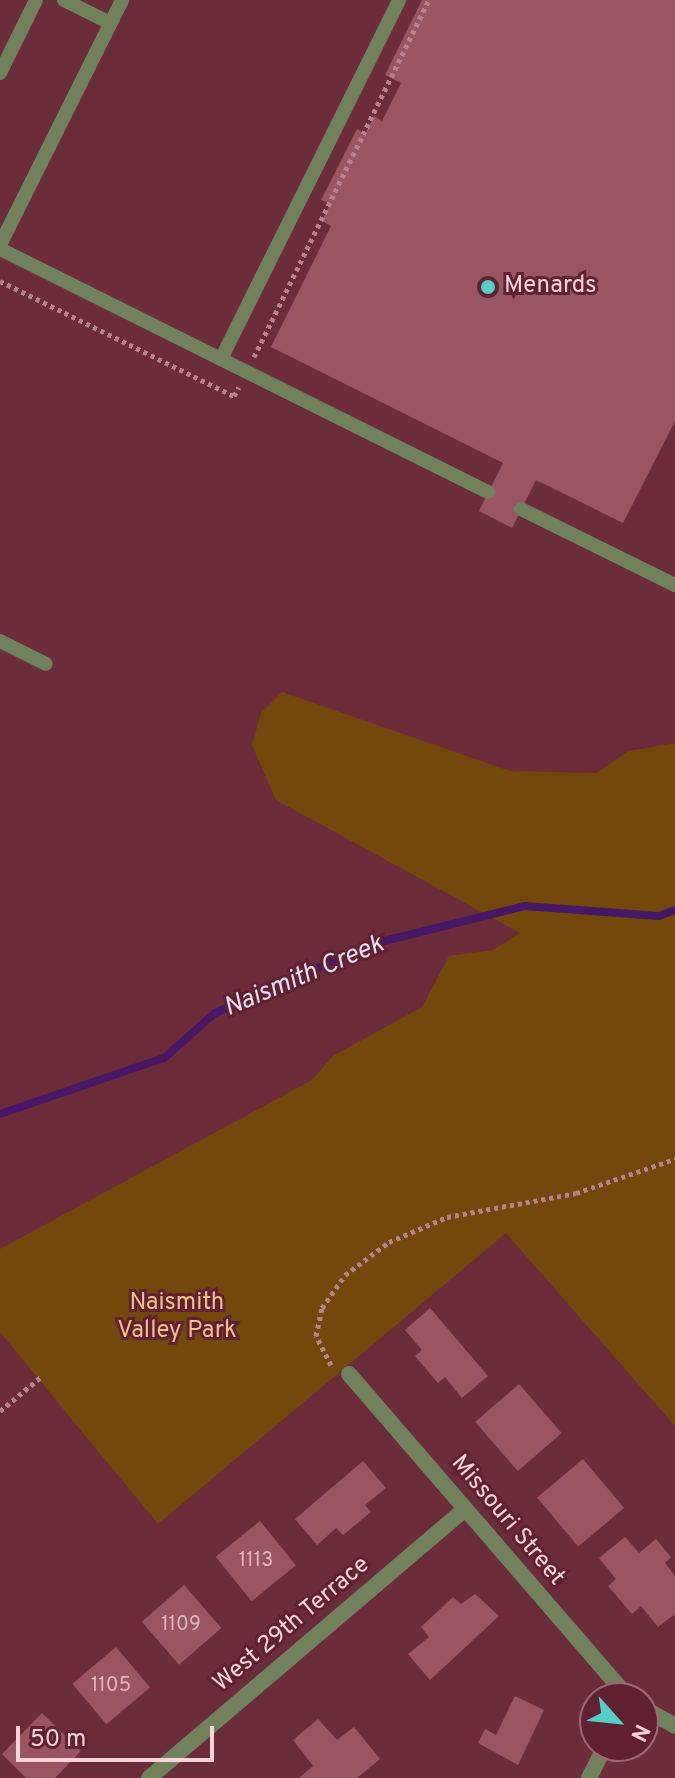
<!DOCTYPE html>
<style>
body{margin:0}
#map{position:relative;width:675px;height:1778px;overflow:hidden;background:#6c2d3b;font-family:Overpass,sans-serif}
div>[style]{position:absolute}
[style*='--x']{left:calc(var(--x)*1px);top:calc(var(--y)*1px);width:calc(var(--w)*1px);rotate:calc(var(--a)*1deg)}
.green>*{inset:0;background:#73480d}
.stream>*{height:8px;margin:-4px;padding:0 4px;transform-origin:4px;border-radius:4px;background:#471866}
.building>*{inset:0;background:#9a5562;transform-origin:0 0}
.path>*{height:5px;margin-top:-2.5px;transform-origin:0;background:repeating-linear-gradient(90deg,#b6828c 0 4px,transparent 0 8px)}
.service>*{height:14px;margin:-7px;padding:0 7px;transform-origin:7px;border-radius:7px;background:#70815c}
.minor>*{height:16px;margin:-8px;padding:0 8px;transform-origin:8px;border-radius:8px;background:#70815c}
.dots>*{width:22px;height:22px;translate:-50% -50%;box-sizing:border-box;border:4px solid #602230;border-radius:50%}
span{translate:-50% -50%;white-space:nowrap;text-align:center;line-height:1.15;-webkit-text-stroke:6px #602230;paint-order:stroke}
.number-label{font-size:20px;color:#e4b4bb}
.number-label span{-webkit-text-stroke-width:0}
.poi-label{font-size:24px;color:#fcd3d9}
.left{translate:0 -50%;text-align:left}
.park-label{font-size:24px;color:#f5c086}
.street-label{font-size:24px;color:#fcd3d9}
.water-label{font-size:26px;color:#e9def4;font-style:italic}
.north{position:absolute;left:579px;top:1682px;width:80px;height:80px;box-sizing:border-box;background:#602230;border:2px solid #9e6974;border-radius:50%;rotate:117deg;font-size:22px;font-weight:700;line-height:32px;text-align:center;color:#fcd3d9}
.north::after{content:'';display:block;margin:auto;width:28px;height:36px;background:#55cec5;clip-path:polygon(50% 0,100% 100%,50% 72%,0 100%)}
.scale{position:absolute;left:16px;top:1726px;width:198px;height:36px;box-sizing:border-box;border:4px solid #fcd3d9;border-top:0;padding-left:10px;font-size:24px;line-height:28px;white-space:nowrap;color:#fcd3d9;-webkit-text-stroke:6px #602230;paint-order:stroke}
</style>
<div id="map">
<div class="green">
<i style="clip-path:polygon(282px 692px,510px 771px,597px 773px,628px 751px,675px 743px,675px 1426px,506px 1233px,158px 1524px,0 1332px,0 1249px,312px 1080px,333px 1056px,422px 1007px,449px 956px,493px 950px,520px 933px,276px 800px,252px 745px,261px 713px)"></i>
</div>
<div class="stream">
<i style="--x:0;--y:1114;--w:173;--a:-18.9"></i>
<i style="--x:164;--y:1058;--w:68;--a:-41.4"></i>
<i style="--x:215;--y:1013;--w:171;--a:-23.7"></i>
<i style="--x:372;--y:944;--w:157;--a:-14"></i>
<i style="--x:524;--y:906;--w:135;--a:4.2"></i>
<i style="--x:659;--y:916;--w:17;--a:-21"></i>
</div>
<div class="building">
<i style="clip-path:polygon(422px 0,675px 0,675px 421px,623px 523px,536px 480px,512px 528px,479px 511px,503px 463px,271px 347px,331px 226px,322px 221px,330px 204px,321px 200px,357px 129px,365px 134px,374px 116px,382px 121px,401px 83px,385px 75px)"></i>
<i style="clip-path:polygon(430px 1308px,488px 1376px,462px 1398px,445px 1377px,438px 1383px,415px 1356px,422px 1350px,405px 1330px)"></i>
<i style="left:519px;top:1384px;width:65px;height:58px;rotate:49deg"></i>
<i style="left:583px;top:1459px;width:64px;height:60px;rotate:50deg"></i>
<i style="clip-path:polygon(363px 1461px,386px 1488px,365px 1505px,371px 1512px,343px 1535px,336px 1528px,317px 1545px,295px 1519px)"></i>
<i style="left:260px;top:1521px;width:57px;height:57px;rotate:51deg"></i>
<i style="clip-path:polygon(625px 1537px,639px 1553px,656px 1539px,671px 1557px,665px 1563px,675px 1576px,675px 1614px,658px 1627px,641px 1606px,632px 1614px,608px 1586px,616px 1579px,599px 1558px)"></i>
<i style="left:184px;top:1585px;width:57px;height:56px;rotate:49deg"></i>
<i style="clip-path:polygon(475px 1594px,499px 1616px,430px 1680px,408px 1654px,429px 1637px,421px 1627px,453px 1597px,461px 1604px)"></i>
<i style="left:116px;top:1647px;width:53px;height:57px;rotate:50deg"></i>
<i style="clip-path:polygon(515px 1696px,544px 1710px,518px 1765px,478px 1743px,485px 1729px,496px 1735px)"></i>
<i style="clip-path:polygon(42px 1713px,81px 1751px,55px 1778px,26px 1778px,2px 1754px)"></i>
<i style="clip-path:polygon(318px 1719px,337px 1740px,354px 1727px,380px 1759px,357px 1778px,299px 1778px,313px 1766px,293px 1740px)"></i>
</div>
<div class="path">
<i style="--x:0;--y:281;--w:261;--a:26.2"></i>
<i style="--x:234;--y:396;--w:10;--a:-61"></i>
<i style="--x:254;--y:357;--w:398;--a:-63.9"></i>
<i style="--x:331;--y:1365;--w:33;--a:-117"></i>
<i style="--x:316;--y:1336;--w:29;--a:-78"></i>
<i style="--x:322;--y:1308;--w:40;--a:-55.1"></i>
<i style="--x:345;--y:1275;--w:55;--a:-36.9"></i>
<i style="--x:389;--y:1242;--w:63;--a:-23.3"></i>
<i style="--x:447;--y:1217;--w:131;--a:-10.5"></i>
<i style="--x:576;--y:1193;--w:105;--a:-19"></i>
<i style="--x:0;--y:1411;--w:55;--a:-39.8"></i>
</div>
<div class="service">
<i style="--x:64;--y:0;--w:51;--a:26.6"></i>
<i style="--x:0;--y:73;--w:81;--a:-63.7"></i>
<i style="--x:0;--y:245;--w:274;--a:-63.5"></i>
<i style="--x:0;--y:249;--w:545;--a:26.47"></i>
<i style="--x:221;--y:359;--w:401;--a:-63.6"></i>
<i style="--x:521;--y:509;--w:172;--a:26.3"></i>
<i style="--x:0;--y:641;--w:51;--a:26.6"></i>
</div>
<div class="minor">
<i style="--x:349;--y:1374;--w:428;--a:49.2"></i>
<i style="--x:643;--y:1708;--w:37;--a:29"></i>
<i style="--x:149;--y:1778;--w:415;--a:-40.4"></i>
<i style="--x:589;--y:1778;--w:36;--a:-63"></i>
</div>
<div class="dots">
<i style="left:488px;top:287px;background:#55cec5"></i>
</div>
<div class="number-label">
<span style="left:256px;top:1561px">1113</span>
<span style="left:181px;top:1625px">1109</span>
<span style="left:111px;top:1686px">1105</span>
</div>
<div class="poi-label">
<span class="left" style="left:504px;top:287px">Menards</span>
</div>
<div class="park-label">
<span style="left:177px;top:1318px">Naismith<br>Valley Park</span>
</div>
<div class="street-label">
<span style="left:507px;top:1521px;rotate:50deg">Missouri Street</span>
<span style="left:292px;top:1625px;rotate:-40deg">West 29th Terrace</span>
</div>
<div class="water-label">
<span style="left:304px;top:977px;rotate:-23deg">Naismith Creek</span>
</div>
<div class="north">N</div>
<div class="scale">50 m</div>
</div>
